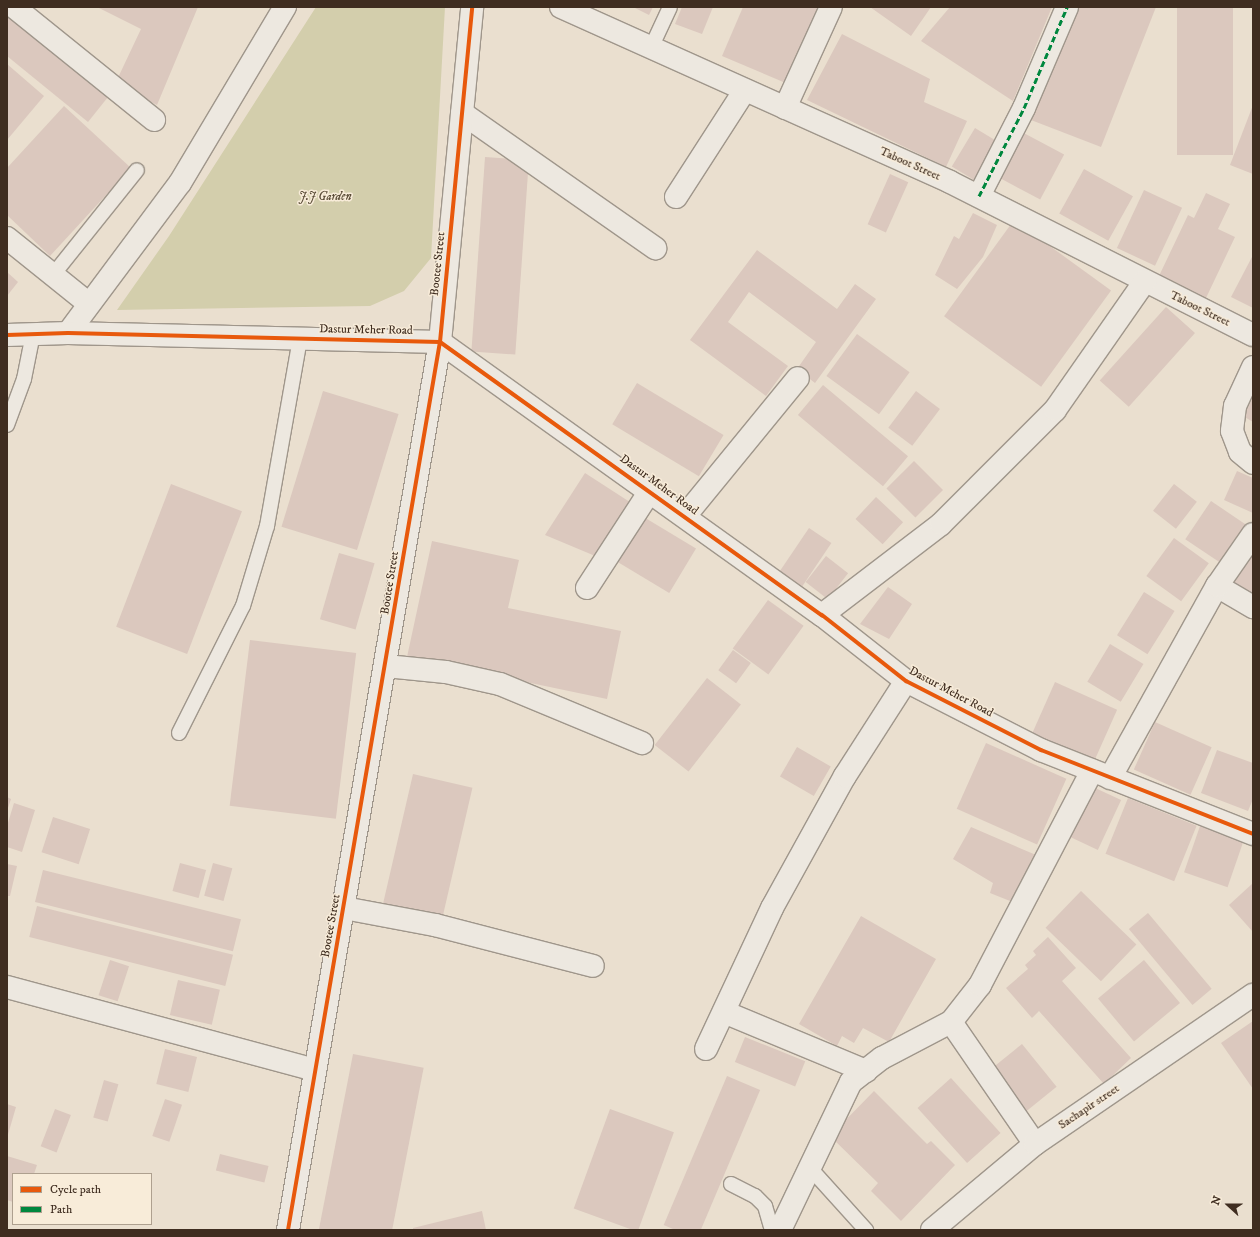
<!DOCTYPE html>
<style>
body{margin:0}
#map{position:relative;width:1260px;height:1237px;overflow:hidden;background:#eadfcf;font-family:"IM FELL DW Pica",serif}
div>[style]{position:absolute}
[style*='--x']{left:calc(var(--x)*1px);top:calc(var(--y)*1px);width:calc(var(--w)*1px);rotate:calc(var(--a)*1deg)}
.green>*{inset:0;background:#d3ceac}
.building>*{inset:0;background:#dbc8be;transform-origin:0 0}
.roads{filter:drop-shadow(1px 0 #9f968b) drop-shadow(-1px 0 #9f968b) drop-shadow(0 1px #9f968b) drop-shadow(0 -1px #9f968b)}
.service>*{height:14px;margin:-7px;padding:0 7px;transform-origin:7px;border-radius:7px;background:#ede8e0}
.minor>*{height:22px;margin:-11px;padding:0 11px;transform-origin:11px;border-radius:11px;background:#ede8e0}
.tertiary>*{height:22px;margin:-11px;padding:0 11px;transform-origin:11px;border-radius:11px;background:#ede8e0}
.quiet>*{height:3px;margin-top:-1.5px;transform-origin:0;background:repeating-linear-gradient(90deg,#00873e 0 6px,transparent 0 9px)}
.cycleway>*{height:4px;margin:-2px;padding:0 2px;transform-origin:2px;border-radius:2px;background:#e8590c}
span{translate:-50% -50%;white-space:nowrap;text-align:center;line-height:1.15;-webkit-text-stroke:3px #f8ecd9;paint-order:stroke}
.street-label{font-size:12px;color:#3f2d20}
.park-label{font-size:12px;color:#594b36;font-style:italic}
.frame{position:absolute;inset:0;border:8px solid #3f2d20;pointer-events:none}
.legend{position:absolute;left:12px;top:1173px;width:140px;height:52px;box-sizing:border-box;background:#f8ecd9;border:1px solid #aea08f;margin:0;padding:5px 7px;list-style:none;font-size:12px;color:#3f2d20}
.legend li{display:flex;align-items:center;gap:8px;height:20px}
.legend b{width:20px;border:1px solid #aea08f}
.north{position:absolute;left:1208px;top:1185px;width:40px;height:40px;-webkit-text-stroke:3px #f8ecd9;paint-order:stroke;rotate:291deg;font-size:11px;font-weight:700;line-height:16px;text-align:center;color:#3f2d20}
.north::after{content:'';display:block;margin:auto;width:14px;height:18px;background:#3f2d20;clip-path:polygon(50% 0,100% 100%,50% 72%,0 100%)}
</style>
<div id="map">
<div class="green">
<i style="clip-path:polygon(316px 7px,445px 7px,431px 258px,404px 291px,370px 306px,117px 310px,169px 236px)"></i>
</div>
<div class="building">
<i style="clip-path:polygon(97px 7px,198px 7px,157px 105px,115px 84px,141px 29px)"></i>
<i style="clip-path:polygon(633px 7px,653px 7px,649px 15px)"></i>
<i style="clip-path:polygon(682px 7px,713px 7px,702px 34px,675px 24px)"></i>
<i style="clip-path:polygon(743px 7px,819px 7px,788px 84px,722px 56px)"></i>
<i style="clip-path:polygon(870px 7px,931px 7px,911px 36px)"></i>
<i style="clip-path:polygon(950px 7px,1052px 7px,1013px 101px,921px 41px)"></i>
<i style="clip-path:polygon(1076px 7px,1156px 7px,1101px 147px,1031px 120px)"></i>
<i style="left:1177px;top:7px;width:56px;height:148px"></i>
<i style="clip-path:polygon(7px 14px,108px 97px,88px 122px,7px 56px)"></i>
<i style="clip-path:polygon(842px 34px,930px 79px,924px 102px,967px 121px,946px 167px,807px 100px)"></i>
<i style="clip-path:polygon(7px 64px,44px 96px,7px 140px)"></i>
<i style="clip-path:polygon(1253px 105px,1253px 174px,1230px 165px)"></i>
<i style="clip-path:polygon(64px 106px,131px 168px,50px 256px,7px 215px,7px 168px)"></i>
<i style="left:975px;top:128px;width:29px;height:45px;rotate:31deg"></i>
<i style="left:1020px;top:131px;width:50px;height:51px;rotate:28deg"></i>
<i style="left:485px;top:157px;width:44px;height:195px;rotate:4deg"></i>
<i style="left:1084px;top:169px;width:56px;height:51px;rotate:29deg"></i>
<i style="left:890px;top:174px;width:20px;height:55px;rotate:24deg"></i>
<i style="left:1144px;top:190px;width:42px;height:64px;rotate:25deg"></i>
<i style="clip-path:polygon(1206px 193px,1230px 204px,1218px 229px,1235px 237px,1206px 298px,1159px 276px,1188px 215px,1194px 218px)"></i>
<i style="clip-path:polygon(973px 213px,997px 225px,983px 257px,957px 289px,935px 275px,954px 236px,959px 239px)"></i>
<i style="left:1014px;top:220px;width:120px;height:119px;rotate:36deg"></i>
<i style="clip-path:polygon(757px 250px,837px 309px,855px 284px,876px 299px,815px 383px,797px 369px,816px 342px,749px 292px,728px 322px,788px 366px,766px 396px,690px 340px)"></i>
<i style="clip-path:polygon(1253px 255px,1253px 308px,1231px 297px)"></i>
<i style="clip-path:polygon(7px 272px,18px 282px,7px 296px)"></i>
<i style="left:1166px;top:307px;width:39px;height:99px;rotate:42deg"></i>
<i style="left:857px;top:334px;width:65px;height:52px;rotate:36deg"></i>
<i style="left:637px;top:383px;width:101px;height:48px;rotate:31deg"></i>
<i style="left:823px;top:385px;width:111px;height:39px;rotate:40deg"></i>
<i style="left:323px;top:391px;width:79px;height:142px;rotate:17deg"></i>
<i style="left:916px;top:391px;width:30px;height:46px;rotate:37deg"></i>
<i style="clip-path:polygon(1253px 397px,1253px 422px,1243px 416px)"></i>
<i style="left:914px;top:461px;width:41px;height:39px;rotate:45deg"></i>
<i style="clip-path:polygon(1237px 471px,1253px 478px,1253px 513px,1224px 500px)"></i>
<i style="clip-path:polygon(585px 473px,636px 506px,600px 558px,545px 535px)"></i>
<i style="left:171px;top:484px;width:76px;height:153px;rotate:21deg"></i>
<i style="left:1174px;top:484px;width:29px;height:34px;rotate:38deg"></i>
<i style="left:876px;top:497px;width:37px;height:30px;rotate:43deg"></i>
<i style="left:1211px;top:501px;width:45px;height:46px;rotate:34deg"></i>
<i style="left:642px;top:516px;width:63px;height:52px;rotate:31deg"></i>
<i style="left:809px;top:528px;width:27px;height:52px;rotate:34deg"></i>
<i style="left:1174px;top:538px;width:43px;height:47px;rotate:36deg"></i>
<i style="clip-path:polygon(1253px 539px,1253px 593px,1230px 580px)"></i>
<i style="clip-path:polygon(432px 541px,519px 560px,508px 608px,621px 631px,607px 699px,407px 657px)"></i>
<i style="left:339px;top:553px;width:37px;height:69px;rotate:16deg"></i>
<i style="left:826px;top:556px;width:28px;height:33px;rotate:38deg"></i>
<i style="clip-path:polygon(888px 587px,912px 604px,889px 639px,860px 624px)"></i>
<i style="left:1144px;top:592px;width:36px;height:51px;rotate:32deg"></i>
<i style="left:768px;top:600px;width:44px;height:60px;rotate:36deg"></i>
<i style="left:250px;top:640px;width:107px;height:167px;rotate:7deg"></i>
<i style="left:1110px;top:644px;width:39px;height:44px;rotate:31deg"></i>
<i style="left:733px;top:650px;width:22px;height:25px;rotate:36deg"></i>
<i style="left:707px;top:678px;width:43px;height:85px;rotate:38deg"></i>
<i style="left:1055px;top:682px;width:68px;height:56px;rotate:24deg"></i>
<i style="left:1155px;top:722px;width:62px;height:52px;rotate:24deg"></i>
<i style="left:986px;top:743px;width:88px;height:72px;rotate:24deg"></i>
<i style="left:797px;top:747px;width:39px;height:34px;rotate:30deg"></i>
<i style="clip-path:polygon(1217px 750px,1253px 763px,1253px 799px,1248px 811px,1201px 793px)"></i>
<i style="left:413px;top:774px;width:61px;height:133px;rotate:13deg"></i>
<i style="left:1093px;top:787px;width:31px;height:55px;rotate:25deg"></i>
<i style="clip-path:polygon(7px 797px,11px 799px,7px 811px)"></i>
<i style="left:1128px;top:798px;width:74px;height:60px;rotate:22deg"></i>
<i style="clip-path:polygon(14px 803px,35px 810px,22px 852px,7px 847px,7px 826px)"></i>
<i style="left:53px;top:817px;width:39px;height:37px;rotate:18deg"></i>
<i style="left:1200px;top:826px;width:46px;height:49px;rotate:19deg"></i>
<i style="clip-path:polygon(971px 827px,1036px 855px,1015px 903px,990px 893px,993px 883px,953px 859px)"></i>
<i style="left:180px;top:863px;width:27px;height:29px;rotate:15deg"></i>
<i style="left:213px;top:863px;width:20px;height:34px;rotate:15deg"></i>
<i style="clip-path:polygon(7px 864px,17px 866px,10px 896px,7px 896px)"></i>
<i style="left:43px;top:870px;width:204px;height:33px;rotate:14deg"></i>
<i style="clip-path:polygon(1253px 883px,1253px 932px,1229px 905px)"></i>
<i style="left:1081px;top:891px;width:77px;height:51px;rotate:44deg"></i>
<i style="left:37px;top:906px;width:202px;height:32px;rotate:14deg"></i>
<i style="left:1148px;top:913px;width:99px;height:25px;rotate:50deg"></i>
<i style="clip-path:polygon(861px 916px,936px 959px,889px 1042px,863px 1028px,854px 1043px,842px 1036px,837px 1046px,799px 1024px)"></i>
<i style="clip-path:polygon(1048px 937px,1076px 968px,1062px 981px,1131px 1058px,1104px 1084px,1039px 1011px,1032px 1018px,1006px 988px,1028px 969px,1025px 965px,1036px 955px,1033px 951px)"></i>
<i style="left:110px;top:960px;width:20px;height:37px;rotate:18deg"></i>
<i style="left:1144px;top:960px;width:56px;height:60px;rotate:50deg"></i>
<i style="left:178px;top:980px;width:43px;height:36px;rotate:13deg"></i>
<i style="clip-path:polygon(1253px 1021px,1253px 1089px,1221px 1043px)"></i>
<i style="left:745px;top:1037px;width:65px;height:27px;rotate:22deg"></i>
<i style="left:1022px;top:1044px;width:55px;height:39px;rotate:51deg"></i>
<i style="left:165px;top:1049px;width:33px;height:36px;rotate:14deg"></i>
<i style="left:353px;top:1054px;width:72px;height:180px;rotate:11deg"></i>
<i style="left:727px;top:1076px;width:36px;height:162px;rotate:23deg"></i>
<i style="left:951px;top:1078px;width:74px;height:45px;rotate:48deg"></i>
<i style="left:104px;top:1080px;width:15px;height:39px;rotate:16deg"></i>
<i style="clip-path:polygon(874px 1091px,927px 1144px,931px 1141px,955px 1165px,901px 1221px,871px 1191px,878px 1183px,830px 1136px)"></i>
<i style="left:165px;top:1099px;width:18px;height:39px;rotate:19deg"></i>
<i style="clip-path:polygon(7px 1104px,16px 1107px,7px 1138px)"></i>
<i style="left:55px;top:1109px;width:17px;height:40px;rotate:21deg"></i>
<i style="left:610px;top:1109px;width:68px;height:106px;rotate:20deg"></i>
<i style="left:220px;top:1154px;width:50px;height:17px;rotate:14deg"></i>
<i style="clip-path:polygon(7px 1156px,37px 1165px,34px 1174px,13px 1174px,13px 1202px,7px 1200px)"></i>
<i style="clip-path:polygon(482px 1211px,486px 1230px,413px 1230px,413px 1228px)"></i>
</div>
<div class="roads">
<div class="service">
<i style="--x:651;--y:48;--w:45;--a:-65.1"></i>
<i style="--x:53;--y:275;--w:134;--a:-51.3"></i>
<i style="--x:7;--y:425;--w:49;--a:-69.7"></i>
<i style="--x:24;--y:379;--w:46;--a:-78.7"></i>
<i style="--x:179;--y:733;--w:142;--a:-63.3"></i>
<i style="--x:243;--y:606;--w:84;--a:-73.3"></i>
<i style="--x:267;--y:526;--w:190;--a:-80"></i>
<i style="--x:810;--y:1168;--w:84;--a:47.9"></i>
<i style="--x:731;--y:1184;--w:27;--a:27"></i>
<i style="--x:755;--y:1196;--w:14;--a:45"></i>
<i style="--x:765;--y:1206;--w:25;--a:74"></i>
</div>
<div class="minor">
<i style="--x:14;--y:7;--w:180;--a:38.9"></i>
<i style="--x:561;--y:7;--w:427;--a:24.2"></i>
<i style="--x:950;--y:182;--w:339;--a:26.8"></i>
<i style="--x:785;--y:108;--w:111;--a:-65.5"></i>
<i style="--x:462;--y:113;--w:236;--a:35"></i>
<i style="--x:979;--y:196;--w:99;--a:-62.9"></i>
<i style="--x:1024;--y:108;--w:110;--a:-66.9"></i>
<i style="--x:676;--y:197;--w:127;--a:-57.2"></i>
<i style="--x:7;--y:238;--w:105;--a:38.8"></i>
<i style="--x:68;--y:333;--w:187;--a:-53.3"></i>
<i style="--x:180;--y:183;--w:205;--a:-59.2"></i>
<i style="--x:7;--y:335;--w:61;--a:-1.9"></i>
<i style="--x:68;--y:333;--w:372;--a:1.4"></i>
<i style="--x:440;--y:342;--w:470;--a:35.6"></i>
<i style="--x:822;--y:615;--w:107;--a:38.2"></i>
<i style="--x:906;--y:681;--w:152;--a:27.1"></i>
<i style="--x:1041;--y:750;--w:228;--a:21.6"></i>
<i style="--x:1253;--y:367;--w:43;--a:114.8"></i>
<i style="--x:1235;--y:406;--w:25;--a:97"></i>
<i style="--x:1232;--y:431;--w:22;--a:69"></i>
<i style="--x:1240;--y:452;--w:17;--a:40"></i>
<i style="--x:685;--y:516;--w:178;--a:-50.7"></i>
<i style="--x:1217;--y:586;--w:42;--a:30.3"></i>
<i style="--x:587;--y:588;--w:116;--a:-57"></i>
<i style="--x:822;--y:615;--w:150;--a:-37.4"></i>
<i style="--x:941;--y:524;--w:161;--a:-45"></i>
<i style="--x:1055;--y:410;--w:157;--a:-55.1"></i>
<i style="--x:386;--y:666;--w:60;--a:5.7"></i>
<i style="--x:446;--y:672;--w:55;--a:12.5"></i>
<i style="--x:500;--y:684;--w:154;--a:22.6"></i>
<i style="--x:1110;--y:778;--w:220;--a:-60.9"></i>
<i style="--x:1217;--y:586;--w:63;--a:-55.3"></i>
<i style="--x:344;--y:908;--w:93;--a:10.6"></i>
<i style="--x:435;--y:925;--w:163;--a:14.5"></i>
<i style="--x:7;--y:987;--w:319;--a:15.1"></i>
<i style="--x:724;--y:1012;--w:154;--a:22.6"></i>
<i style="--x:951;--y:1022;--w:148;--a:55.5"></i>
<i style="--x:706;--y:1049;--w:156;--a:-64.9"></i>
<i style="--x:772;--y:908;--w:151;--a:-61.1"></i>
<i style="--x:845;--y:776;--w:113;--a:-57.3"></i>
<i style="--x:288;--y:1230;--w:901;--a:-80.29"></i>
<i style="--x:440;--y:342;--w:337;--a:-84.5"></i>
<i style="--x:780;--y:1230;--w:164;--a:-64.4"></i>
<i style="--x:851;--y:1082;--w:39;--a:-38"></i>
<i style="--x:882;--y:1058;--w:78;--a:-27.6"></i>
<i style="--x:951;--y:1022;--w:47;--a:-51.9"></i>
<i style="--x:980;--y:985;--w:242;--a:-62.4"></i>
</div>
<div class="tertiary">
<i style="--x:932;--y:1230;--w:134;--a:-39.9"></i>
<i style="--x:1035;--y:1144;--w:264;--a:-34.4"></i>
</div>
</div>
<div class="quiet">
<i style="--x:979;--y:196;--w:99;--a:-62.9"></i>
<i style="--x:1024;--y:108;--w:110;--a:-66.9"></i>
</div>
<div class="cycleway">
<i style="--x:7;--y:335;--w:61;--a:-1.9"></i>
<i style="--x:68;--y:333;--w:372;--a:1.4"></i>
<i style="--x:440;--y:342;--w:470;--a:35.6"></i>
<i style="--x:822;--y:615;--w:107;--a:38.2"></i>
<i style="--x:906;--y:681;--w:152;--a:27.1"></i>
<i style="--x:1041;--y:750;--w:228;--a:21.6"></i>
<i style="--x:288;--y:1230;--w:901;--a:-80.29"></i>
<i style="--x:440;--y:342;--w:337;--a:-84.5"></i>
</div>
<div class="street-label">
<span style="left:910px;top:164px;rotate:24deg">Taboot Street</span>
<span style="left:438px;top:264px;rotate:-84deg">Bootee Street</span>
<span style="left:1200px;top:309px;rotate:26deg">Taboot Street</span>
<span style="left:366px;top:330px;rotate:1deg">Dastur Meher Road</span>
<span style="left:659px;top:485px;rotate:36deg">Dastur Meher Road</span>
<span style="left:390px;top:583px;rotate:-81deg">Bootee Street</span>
<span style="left:951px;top:692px;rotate:28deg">Dastur Meher Road</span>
<span style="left:331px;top:926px;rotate:-80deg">Bootee Street</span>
<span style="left:1089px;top:1107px;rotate:-34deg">Sachapir street</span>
</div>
<div class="park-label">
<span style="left:325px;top:197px">J.J Garden</span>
</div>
<div class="frame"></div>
<ul class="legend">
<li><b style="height:5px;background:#e8590c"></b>Cycle path</li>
<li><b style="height:5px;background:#00873e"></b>Path</li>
</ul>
<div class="north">N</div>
</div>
